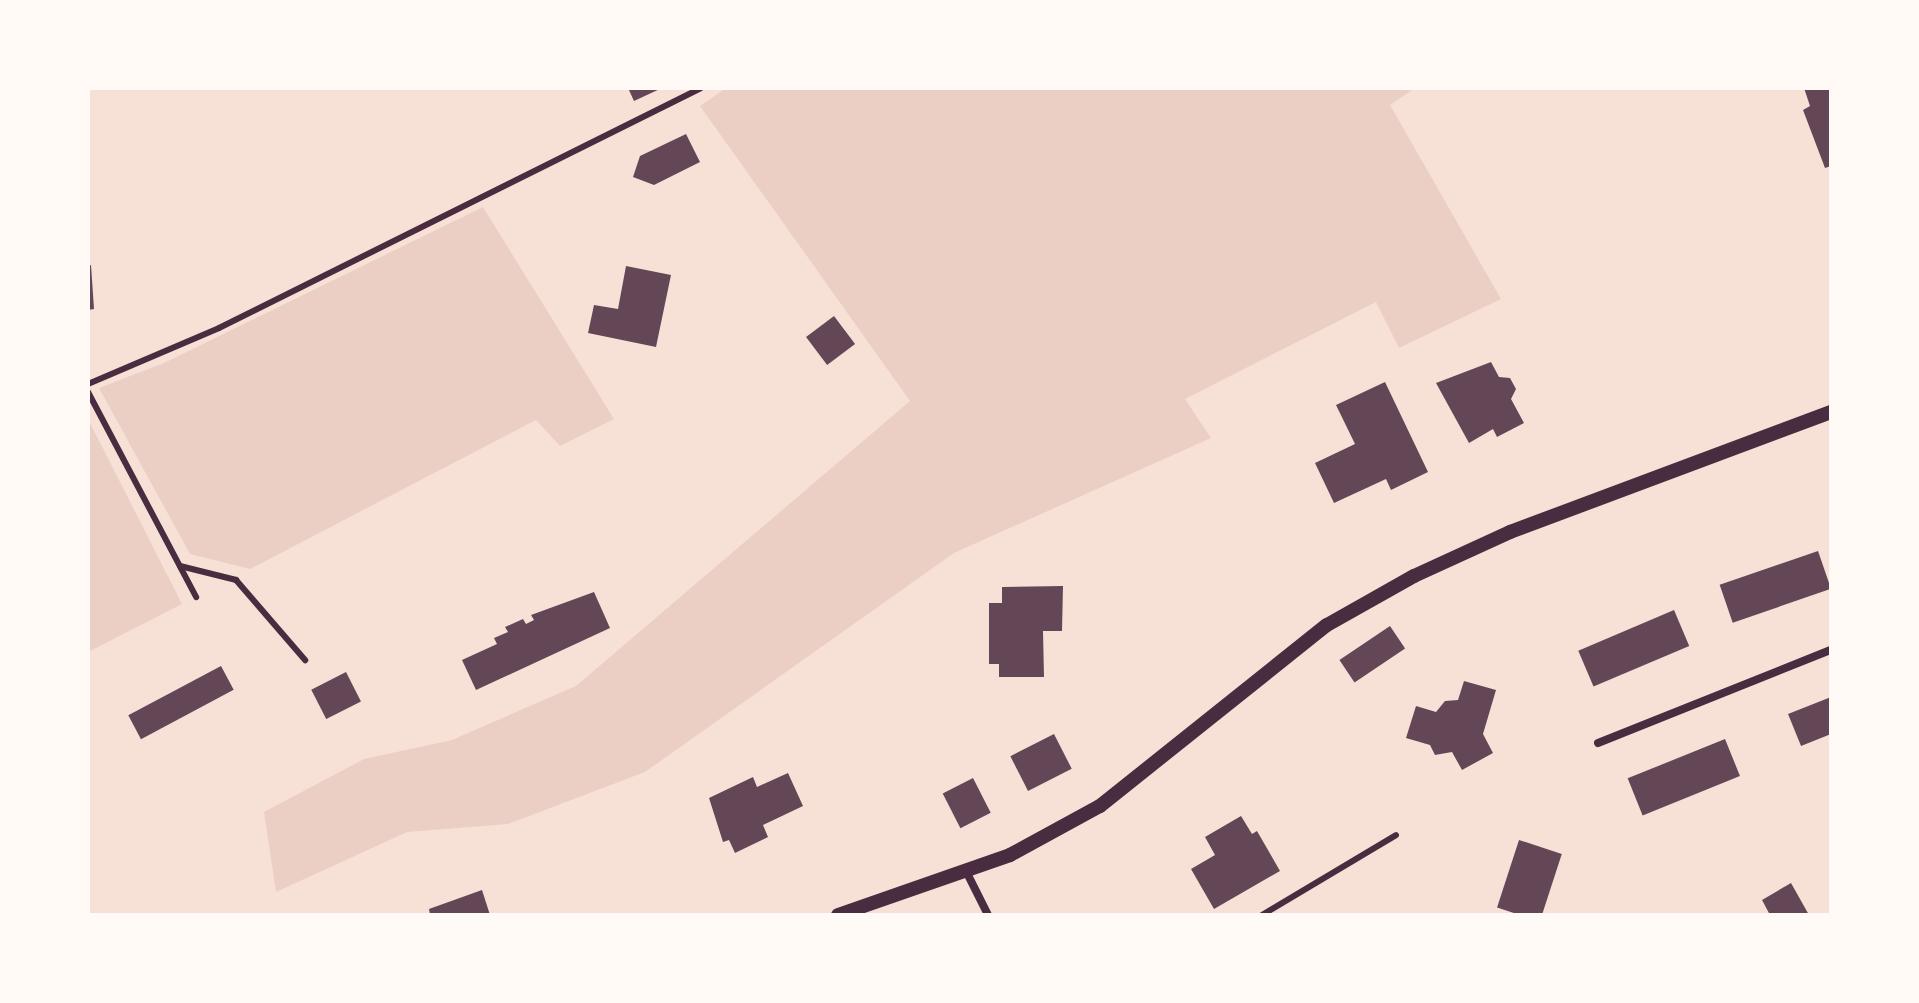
<!DOCTYPE html>
<style>
body{margin:0}
#map{position:relative;width:1919px;height:1003px;overflow:hidden;background:#f7e1d7;font-family:"Varela Round",sans-serif}
div>[style]{position:absolute}
[style*='--x']{left:calc(var(--x)*1px);top:calc(var(--y)*1px);width:calc(var(--w)*1px);rotate:calc(var(--a)*1deg)}
.green>*{inset:0;background:#ebcfc5}
.building>*{inset:0;background:#644757;transform-origin:0 0}
.service>*{height:6px;margin:-3px;padding:0 3px;transform-origin:3px;border-radius:3px;background:#4a2c40}
.minor>*{height:8px;margin:-4px;padding:0 4px;transform-origin:4px;border-radius:4px;background:#4a2c40}
.tertiary>*{height:14px;margin:-7px;padding:0 7px;transform-origin:7px;border-radius:7px;background:#4a2c40}
span{translate:-50% -50%;white-space:nowrap;text-align:center;line-height:1.15;-webkit-text-stroke:6px #fffaf5;paint-order:stroke}
.frame{position:absolute;inset:0;border:90px solid #fffaf5;pointer-events:none}
</style>
<div id="map">
<div class="green">
<i style="clip-path:polygon(726px 88px,1415px 88px,1390px 105px,1501px 299px,1399px 348px,1376px 302px,1185px 399px,1211px 438px,954px 553px,645px 772px,508px 824px,407px 832px,276px 892px,264px 812px,364px 759px,452px 740px,576px 686px,910px 401px,700px 106px)"></i>
<i style="clip-path:polygon(483px 207px,614px 419px,560px 446px,536px 420px,250px 569px,190px 554px,99px 388px,164px 363px)"></i>
<i style="clip-path:polygon(88px 419px,182px 604px,88px 652px)"></i>
</div>
<div class="building">
<i style="clip-path:polygon(628px 88px,662px 88px,634px 101px)"></i>
<i style="clip-path:polygon(1804px 88px,1831px 88px,1831px 166px,1825px 168px,1803px 110px,1810px 106px)"></i>
<i style="clip-path:polygon(686px 134px,700px 162px,654px 185px,633px 177px,640px 156px)"></i>
<i style="clip-path:polygon(91px 265px,94px 309px,88px 310px,88px 266px)"></i>
<i style="clip-path:polygon(626px 266px,671px 275px,656px 347px,588px 333px,594px 305px,618px 309px)"></i>
<i style="left:834px;top:316px;width:35px;height:35px;rotate:53deg"></i>
<i style="clip-path:polygon(1491px 362px,1499px 377px,1510px 378px,1516px 389px,1511px 399px,1524px 423px,1497px 437px,1493px 429px,1469px 443px,1436px 383px)"></i>
<i style="clip-path:polygon(1385px 382px,1428px 472px,1391px 490px,1386px 479px,1334px 503px,1315px 463px,1355px 444px,1336px 405px)"></i>
<i style="left:1818px;top:551px;width:40px;height:104px;rotate:71deg"></i>
<i style="clip-path:polygon(1063px 586px,1062px 631px,1043px 631px,1044px 677px,999px 677px,999px 664px,989px 664px,989px 603px,1002px 603px,1002px 587px)"></i>
<i style="clip-path:polygon(594px 592px,610px 628px,476px 690px,462px 660px,497px 644px,494px 638px,508px 632px,505px 627px,523px 619px,526px 624px,534px 620px,531px 615px)"></i>
<i style="left:1674px;top:610px;width:39px;height:104px;rotate:67deg"></i>
<i style="left:1390px;top:626px;width:27px;height:61px;rotate:56deg"></i>
<i style="left:221px;top:666px;width:27px;height:105px;rotate:62deg"></i>
<i style="left:346px;top:672px;width:33px;height:39px;rotate:63deg"></i>
<i style="clip-path:polygon(1464px 681px,1496px 690px,1483px 734px,1493px 753px,1462px 770px,1452px 752px,1435px 755px,1430px 745px,1406px 738px,1416px 706px,1436px 712px,1445px 701px,1458px 700px)"></i>
<i style="clip-path:polygon(1831px 697px,1831px 734px,1801px 746px,1788px 714px)"></i>
<i style="left:1054px;top:734px;width:39px;height:49px;rotate:63deg"></i>
<i style="left:1725px;top:739px;width:40px;height:105px;rotate:68deg"></i>
<i style="clip-path:polygon(788px 773px,803px 806px,763px 825px,768px 837px,735px 853px,729px 840px,723px 842px,709px 798px,753px 777px,757px 787px)"></i>
<i style="left:973px;top:778px;width:39px;height:34px;rotate:63deg"></i>
<i style="clip-path:polygon(1241px 816px,1252px 834px,1257px 831px,1280px 871px,1214px 909px,1191px 869px,1215px 855px,1205px 837px)"></i>
<i style="left:1519px;top:840px;width:45px;height:71px;rotate:18deg"></i>
<i style="clip-path:polygon(1791px 883px,1809px 915px,1770px 915px,1762px 900px)"></i>
<i style="clip-path:polygon(482px 890px,490px 915px,430px 915px,429px 909px)"></i>
</div>
<div class="service">
<i style="--x:88;--y:384;--w:142;--a:-23.1"></i>
<i style="--x:219;--y:328;--w:538;--a:-26.47"></i>
<i style="--x:88;--y:392;--w:232;--a:62.2"></i>
<i style="--x:180;--y:566;--w:58;--a:14"></i>
<i style="--x:236;--y:580;--w:106;--a:49.2"></i>
<i style="--x:1262;--y:915;--w:156;--a:-30.8"></i>
</div>
<div class="minor">
<i style="--x:1598;--y:743;--w:251;--a:-21.8"></i>
<i style="--x:967;--y:873;--w:47;--a:63.4"></i>
</div>
<div class="tertiary">
<i style="--x:838;--y:915;--w:182;--a:-19.2"></i>
<i style="--x:1010;--y:855;--w:102;--a:-28.6"></i>
<i style="--x:1100;--y:806;--w:290;--a:-38.6"></i>
<i style="--x:1327;--y:625;--w:100;--a:-29.4"></i>
<i style="--x:1414;--y:576;--w:106;--a:-24.6"></i>
<i style="--x:1510;--y:532;--w:343;--a:-20.5"></i>
</div>
<div class="frame"></div>
</div>
